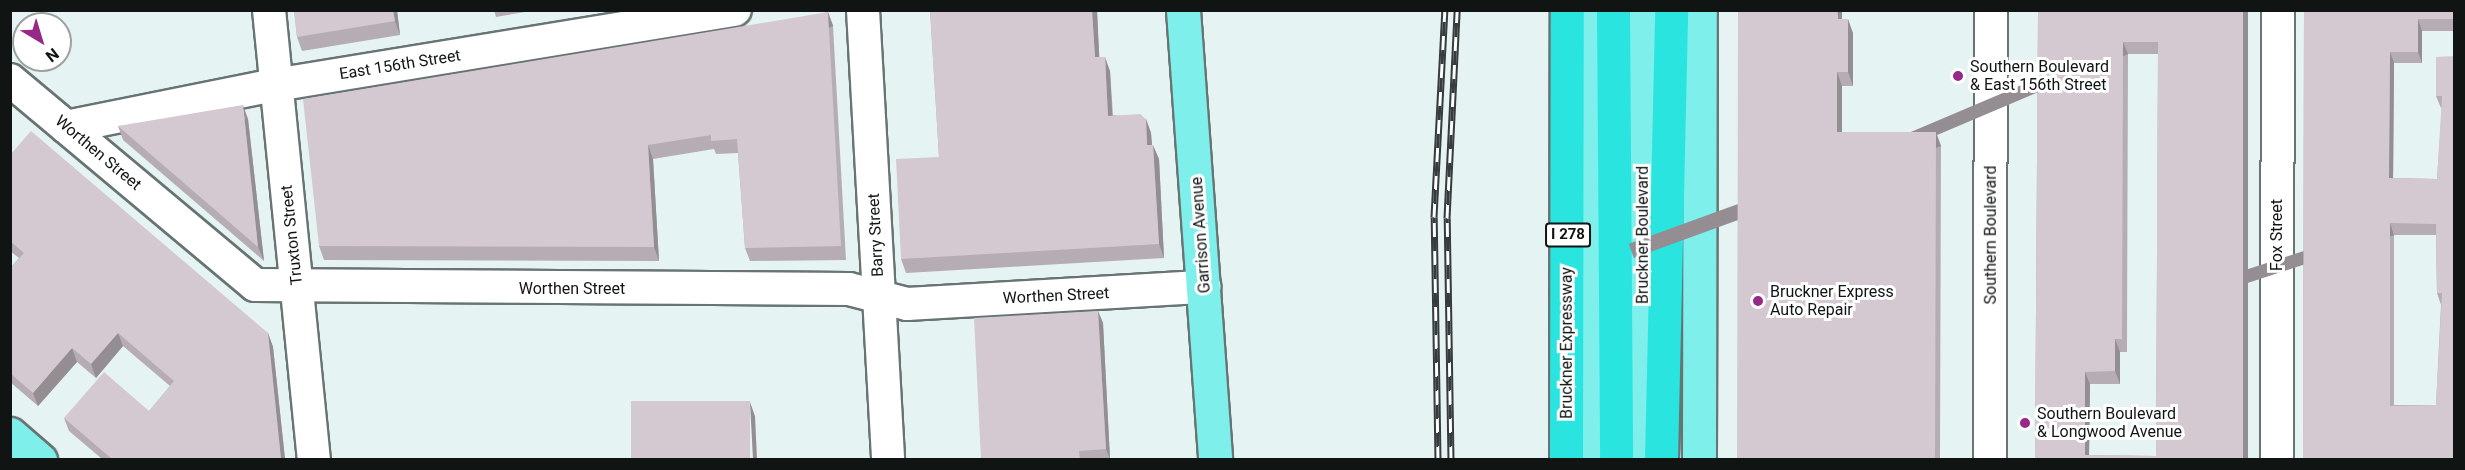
<!DOCTYPE html>
<style>
body{margin:0}
#map{position:relative;width:2465px;height:470px;overflow:hidden;background:#e5f4f3;font-family:Roboto,sans-serif}
div>[style]{position:absolute}
[style*='--x']{left:calc(var(--x)*1px);top:calc(var(--y)*1px);width:calc(var(--w)*1px);rotate:calc(var(--a)*1deg)}
.roads{filter:drop-shadow(2px 0 #677473) drop-shadow(-2px 0 #677473) drop-shadow(0 2px #677473) drop-shadow(0 -2px #677473)}
.minor>*{height:32px;margin:-16px;padding:0 16px;transform-origin:16px;border-radius:16px;background:#fff}
.major>*{height:33px;margin:-16.5px;padding:0 16.5px;transform-origin:16.5px;border-radius:16.5px;background:#7fefec}
.highway>*{height:33px;margin:-16.5px;padding:0 16.5px;transform-origin:16.5px;border-radius:16.5px;background:#2ae5df}
.rail>*{height:7px;margin-top:-3.5px;transform-origin:0;background:repeating-linear-gradient(90deg,#fff 0 14px,#353c3b 0 28px);box-sizing:border-box;border-block:2px solid #353c3b}
.wall>*{inset:0;background:#b6adb4}
.shaded-wall>*{inset:0;background:#948d92;transform-origin:0 0}
.building>*{inset:0;background:#d4c9d1;transform-origin:0 0}
.dots>*{width:16px;height:16px;translate:-50% -50%;box-sizing:border-box;border:3px solid #fff;border-radius:50%}
span{translate:-50% -50%;white-space:nowrap;text-align:center;line-height:1.15;-webkit-text-stroke:6px #fff;paint-order:stroke}
.shield-label span{padding:2px 4px;background:#fff;border:2px solid;border-radius:4px;-webkit-text-stroke-width:0}
.shield-label{font-size:15px;color:#101514;font-weight:700}
.street-label{font-size:16px;color:#101514}
.poi-label{font-size:16px;color:#101514}
.left{translate:0 -50%;text-align:left}
.frame{position:absolute;inset:0;border:12px solid #101514;pointer-events:none}
.north{position:absolute;left:12px;top:12px;width:60px;height:60px;box-sizing:border-box;background:#fff;border:2px solid #9fa1a1;border-radius:50%;rotate:142deg;font-size:16px;font-weight:700;line-height:24px;text-align:center;color:#101514}
.north::after{content:'';display:block;margin:auto;width:21px;height:27px;background:#962888;clip-path:polygon(50% 0,100% 100%,50% 72%,0 100%)}
</style>
<div id="map">
<div class="roads">
<div class="minor">
<i style="--x:269;--y:10;--w:452;--a:84.3"></i>
<i style="--x:863;--y:10;--w:451;--a:86.8"></i>
<i style="--x:10;--y:80;--w:319;--a:39.9"></i>
<i style="--x:255;--y:285;--w:594;--a:0.39"></i>
<i style="--x:849;--y:289;--w:60;--a:14.5"></i>
<i style="--x:907;--y:304;--w:298;--a:-3.3"></i>
<i style="--x:66;--y:127;--w:213;--a:-11.4"></i>
<i style="--x:275;--y:85;--w:466;--a:-9.3"></i>
<i style="--x:1990;--y:460;--w:450;--a:-89.9"></i>
<i style="--x:2277;--y:460;--w:450;--a:-89.9"></i>
</div>
<div class="major">
<i style="--x:1183;--y:10;--w:451;--a:85.9"></i>
<i style="--x:1588;--y:10;--w:450;--a:89.6"></i>
<i style="--x:10;--y:434;--w:40;--a:41"></i>
<i style="--x:1641;--y:460;--w:450;--a:-89.9"></i>
<i style="--x:1699;--y:460;--w:450;--a:-89.9"></i>
</div>
<div class="highway">
<i style="--x:1613;--y:10;--w:450;--a:89.6"></i>
<i style="--x:1566;--y:460;--w:450;--a:-89.9"></i>
<i style="--x:1661;--y:460;--w:450;--a:-88.7"></i>
</div>
</div>
<div class="rail">
<i style="--x:1438;--y:460;--w:243;--a:-90.9"></i>
<i style="--x:1434;--y:217;--w:207;--a:-87"></i>
<i style="--x:1451;--y:460;--w:242;--a:-90.9"></i>
<i style="--x:1447;--y:218;--w:208;--a:-87.2"></i>
</div>
<div class="wall">
<i style="clip-path:polygon(294px 10px,397px 10px,400px 35px,302px 51px,297px 37px)"></i>
<i style="clip-path:polygon(494px 10px,536px 10px,496px 17px)"></i>
<i style="clip-path:polygon(930px 10px,1097px 10px,1099px 57px,1110px 71px,1113px 115px,1146px 119px,1151px 133px,1152px 145px,1159px 159px,1164px 258px,906px 273px,901px 259px,939px 157px)"></i>
<i style="clip-path:polygon(evenodd,2038px 10px,2248px 10px,2248px 459px,2035px 459px,2038px 10px,2128px 54px,2158px 54px,2156px 456px,2089px 455px,2090px 384px,2120px 384px,2120px 352px,2127px 352px,2128px 54px)"></i>
<i style="clip-path:polygon(evenodd,2304px 10px,2454px 10px,2454px 31px,2422px 31px,2422px 63px,2394px 63px,2393px 178px,2437px 179px,2442px 108px,2441px 108px,2436px 96px,2454px 56px,2454px 459px,2303px 459px,2304px 10px,2394px 235px,2436px 235px,2437px 293px,2441px 305px,2436px 405px,2394px 405px,2394px 235px)"></i>
<i style="clip-path:polygon(828px 12px,833px 26px,846px 260px,750px 261px,745px 248px,738px 153px,716px 154px,714px 149px,653px 159px,659px 261px,324px 260px,319px 246px)"></i>
<i style="clip-path:polygon(1842px 19px,1853px 33px,1853px 86px,1842px 86px,1842px 132px,1941px 146px,1940px 459px,1737px 459px)"></i>
<i style="clip-path:polygon(248px 119px,264px 261px,123px 140px,118px 126px)"></i>
<i style="clip-path:polygon(10px 155px,268px 333px,273px 347px,285px 459px,102px 459px,69px 431px,64px 418px,149px 411px,170px 386px,123px 346px,96px 378px,77px 362px,38px 406px,10px 382px,10px 268px,19px 258px,10px 251px)"></i>
<i style="clip-path:polygon(1098px 311px,1103px 323px,1110px 459px,981px 459px)"></i>
</div>
<div class="shaded-wall">
<i style="clip-path:polygon(393px 10px,397px 10px,400px 35px,395px 21px)"></i>
<i style="clip-path:polygon(1092px 10px,1097px 10px,1100px 71px,1095px 57px)"></i>
<i style="clip-path:polygon(1837px 10px,1842px 10px,1842px 33px,1838px 19px)"></i>
<i style="left:2243px;top:10px;width:5px;height:449px"></i>
<i style="left:828px;top:12px;width:15px;height:234px;rotate:70deg"></i>
<i style="clip-path:polygon(1848px 19px,1853px 33px,1853px 86px,1848px 72px)"></i>
<i style="clip-path:polygon(2418px 19px,2422px 31px,2422px 63px,2418px 52px)"></i>
<i style="left:2123px;top:42px;width:13px;height:297px;rotate:67deg"></i>
<i style="clip-path:polygon(2390px 52px,2394px 63px,2393px 190px,2389px 178px)"></i>
<i style="clip-path:polygon(1105px 57px,1110px 71px,1113px 130px,1108px 116px)"></i>
<i style="clip-path:polygon(1837px 72px,1842px 86px,1842px 146px,1837px 132px)"></i>
<i style="clip-path:polygon(243px 105px,248px 119px,264px 261px,258px 247px)"></i>
<i style="clip-path:polygon(1146px 119px,1151px 133px,1153px 159px,1147px 145px)"></i>
<i style="left:1936px;top:132px;width:15px;height:327px;rotate:70deg"></i>
<i style="clip-path:polygon(648px 145px,653px 159px,659px 261px,654px 247px)"></i>
<i style="clip-path:polygon(1153px 145px,1159px 159px,1164px 258px,1159px 244px)"></i>
<i style="left:2390px;top:223px;width:13px;height:183px;rotate:72deg"></i>
<i style="clip-path:polygon(1098px 311px,1103px 323px,1110px 459px,1106px 449px)"></i>
<i style="clip-path:polygon(118px 333px,123px 346px,96px 378px,91px 364px)"></i>
<i style="clip-path:polygon(268px 333px,273px 347px,285px 459px,281px 459px)"></i>
<i style="clip-path:polygon(2115px 339px,2120px 352px,2120px 384px,2115px 371px)"></i>
<i style="clip-path:polygon(72px 348px,77px 362px,38px 406px,33px 393px)"></i>
<i style="clip-path:polygon(2085px 372px,2090px 384px,2089px 459px,2085px 455px)"></i>
<i style="clip-path:polygon(750px 402px,755px 416px,757px 459px,753px 459px)"></i>
</div>
<div class="building">
<i style="clip-path:polygon(294px 10px,393px 10px,395px 21px,297px 37px)"></i>
<i style="clip-path:polygon(930px 10px,1092px 10px,1095px 57px,1105px 57px,1108px 116px,1140px 114px,1146px 119px,1147px 145px,1153px 145px,1159px 244px,901px 259px,896px 159px,939px 157px)"></i>
<i style="clip-path:polygon(1738px 10px,1837px 10px,1838px 19px,1848px 19px,1848px 72px,1837px 72px,1837px 132px,1936px 132px,1935px 459px,1737px 459px)"></i>
<i style="clip-path:polygon(evenodd,2038px 10px,2243px 10px,2243px 459px,2035px 459px,2038px 10px,2123px 42px,2158px 42px,2156px 456px,2085px 455px,2085px 372px,2115px 371px,2115px 339px,2122px 339px,2123px 42px)"></i>
<i style="clip-path:polygon(evenodd,2304px 10px,2454px 10px,2454px 19px,2418px 19px,2418px 52px,2390px 52px,2389px 178px,2437px 179px,2442px 96px,2436px 96px,2436px 57px,2454px 56px,2454px 459px,2303px 459px,2304px 10px,2390px 223px,2436px 224px,2437px 293px,2442px 293px,2436px 405px,2390px 406px,2390px 223px)"></i>
<i style="clip-path:polygon(828px 12px,841px 246px,745px 248px,737px 139px,711px 141px,711px 135px,648px 145px,654px 247px,319px 246px,303px 99px)"></i>
<i style="clip-path:polygon(243px 105px,258px 247px,118px 126px)"></i>
<i style="clip-path:polygon(31px 131px,268px 333px,281px 459px,112px 459px,64px 418px,104px 372px,149px 411px,174px 381px,118px 333px,91px 364px,72px 348px,33px 393px,10px 373px,10px 268px,24px 253px,10px 241px,10px 155px)"></i>
<i style="clip-path:polygon(1098px 311px,1106px 449px,1079px 451px,1080px 459px,981px 459px,974px 318px)"></i>
<i style="left:631px;top:401px;width:119px;height:58px"></i>
</div>
<div class="dots">
<i style="left:1958px;top:76px;background:#962888"></i>
<i style="left:1758px;top:301px;background:#962888"></i>
<i style="left:2025px;top:423px;background:#962888"></i>
</div>
<div class="shield-label">
<span style="left:1568px;top:235px">I 278</span>
</div>
<div class="street-label">
<span style="left:400px;top:65px;rotate:-9deg">East 156th Street</span>
<span style="left:98px;top:153px;rotate:40deg">Worthen Street</span>
<span style="left:292px;top:235px;rotate:-96deg">Truxton Street</span>
<span style="left:876px;top:235px;rotate:-93deg">Barry Street</span>
<span style="left:1201px;top:235px;rotate:-94deg">Garrison Avenue</span>
<span style="left:1643px;top:235px;rotate:-90deg">Bruckner Boulevard</span>
<span style="left:1991px;top:235px;rotate:-90deg">Southern Boulevard</span>
<span style="left:2277px;top:235px;rotate:-90deg">Fox Street</span>
<span style="left:572px;top:289px">Worthen Street</span>
<span style="left:1056px;top:296px;rotate:-3deg">Worthen Street</span>
<span style="left:1567px;top:343px;rotate:-90deg">Bruckner Expressway</span>
</div>
<div class="poi-label">
<span class="left" style="left:1970px;top:76px">Southern Boulevard<br>&amp; East 156th Street</span>
<span class="left" style="left:1770px;top:301px">Bruckner Express<br>Auto Repair</span>
<span class="left" style="left:2037px;top:423px">Southern Boulevard<br>&amp; Longwood Avenue</span>
</div>
<div class="frame"></div>
<div class="north">N</div>
</div>
